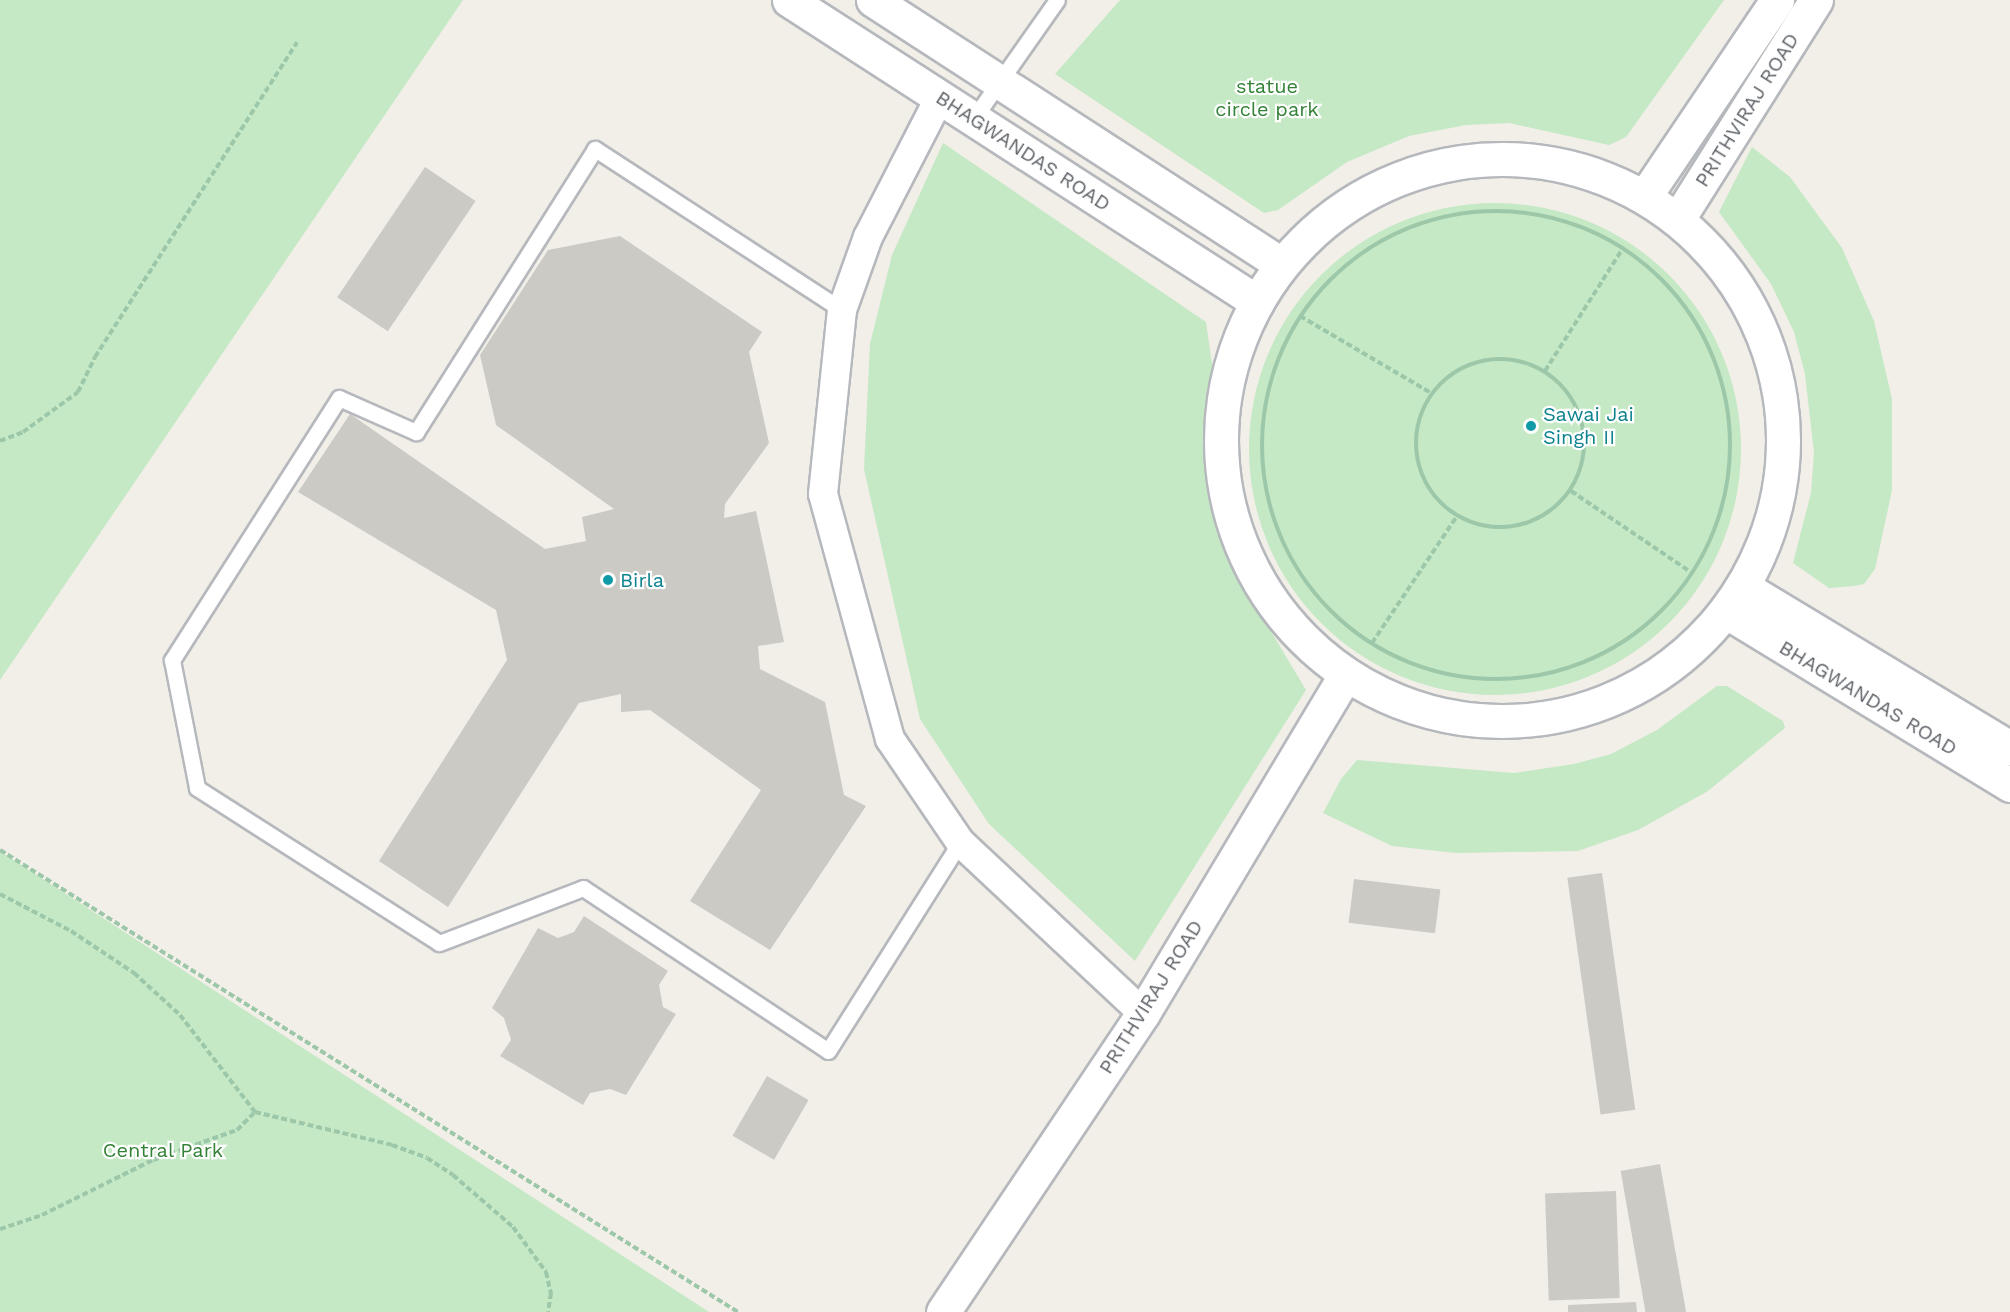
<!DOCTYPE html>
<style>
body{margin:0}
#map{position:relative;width:2010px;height:1312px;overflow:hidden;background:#f1efe8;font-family:"Work Sans",sans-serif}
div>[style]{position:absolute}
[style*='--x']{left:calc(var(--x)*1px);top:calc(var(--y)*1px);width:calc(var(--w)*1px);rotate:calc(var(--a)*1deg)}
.green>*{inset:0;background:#c5e8c5}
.round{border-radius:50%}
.building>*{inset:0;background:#cccac5;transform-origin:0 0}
.path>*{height:4px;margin-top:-2px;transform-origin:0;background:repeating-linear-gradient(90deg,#9cc7a9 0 6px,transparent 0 9px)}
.path>.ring{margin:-2px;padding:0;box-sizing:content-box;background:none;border:4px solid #9cc7a9;border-radius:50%}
.roads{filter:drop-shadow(2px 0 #b5b8bc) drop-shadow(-2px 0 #b5b8bc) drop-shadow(0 2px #b5b8bc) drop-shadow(0 -2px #b5b8bc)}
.lane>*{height:15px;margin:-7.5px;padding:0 7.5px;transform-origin:7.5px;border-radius:7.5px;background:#fff}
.street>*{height:28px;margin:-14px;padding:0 14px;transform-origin:14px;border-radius:14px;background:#fff}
.secondary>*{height:33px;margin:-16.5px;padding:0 16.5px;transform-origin:16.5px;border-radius:16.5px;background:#fff}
.secondary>.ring{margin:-16.5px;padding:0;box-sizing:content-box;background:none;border:33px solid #fff;border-radius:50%}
.dots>*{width:16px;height:16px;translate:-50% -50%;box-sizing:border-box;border:3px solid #fff;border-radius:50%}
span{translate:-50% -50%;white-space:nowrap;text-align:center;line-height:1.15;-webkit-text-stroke:4.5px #fff;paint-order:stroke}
.park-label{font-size:20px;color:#348238}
.street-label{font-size:20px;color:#5f6368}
.culture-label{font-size:20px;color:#0d838f}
.left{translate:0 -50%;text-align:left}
</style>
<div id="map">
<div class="green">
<i style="clip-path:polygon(0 0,463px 0,0 680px)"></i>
<i style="clip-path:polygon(1120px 0,1724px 0,1626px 137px,1609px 145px,1509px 123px,1466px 125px,1409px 136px,1347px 162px,1278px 210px,1264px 213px,1055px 74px)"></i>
<i style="clip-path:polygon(943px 143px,1206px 322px,1213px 371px,1211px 495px,1230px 563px,1306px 690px,1135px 961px,989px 824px,920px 719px,864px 469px,870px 344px,892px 255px)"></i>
<i style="clip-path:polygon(1752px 147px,1790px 177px,1842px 248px,1874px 321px,1882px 356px,1892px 399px,1892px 490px,1875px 569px,1864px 584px,1854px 586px,1829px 588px,1793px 563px,1811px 493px,1814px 453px,1805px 374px,1794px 332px,1771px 284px,1719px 212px)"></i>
<i class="round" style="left:1249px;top:203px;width:492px;height:492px"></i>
<i style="clip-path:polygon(1717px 686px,1727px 686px,1783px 721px,1785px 728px,1708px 791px,1638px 830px,1578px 851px,1456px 853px,1392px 846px,1323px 813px,1341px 779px,1357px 760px,1514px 773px,1574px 764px,1611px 754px,1657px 730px)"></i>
<i style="clip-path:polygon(0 851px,709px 1312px,0 1312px)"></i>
</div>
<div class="building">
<i style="left:425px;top:167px;width:61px;height:157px;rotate:34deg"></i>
<i style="clip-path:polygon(620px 236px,762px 332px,749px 352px,769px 443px,725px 504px,724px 518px,756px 511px,784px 642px,758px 646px,760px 669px,825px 702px,844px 795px,866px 806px,770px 950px,690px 901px,761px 790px,650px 710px,621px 712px,621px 694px,579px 703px,448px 907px,379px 861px,507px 660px,496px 610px,298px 492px,350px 414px,545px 549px,586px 541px,582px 517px,614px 509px,496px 425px,480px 355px,548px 250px)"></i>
<i style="left:1602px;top:873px;width:239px;height:35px;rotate:82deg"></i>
<i style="left:1354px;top:879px;width:87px;height:44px;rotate:7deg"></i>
<i style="clip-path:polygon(584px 916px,668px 971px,659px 985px,663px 1007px,676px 1014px,626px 1095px,610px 1089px,590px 1093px,583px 1105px,500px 1056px,511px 1040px,504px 1018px,492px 1008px,538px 928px,558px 938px,574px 932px)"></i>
<i style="left:767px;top:1076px;width:48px;height:69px;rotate:30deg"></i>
<i style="left:1660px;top:1164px;width:150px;height:40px;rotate:80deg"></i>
<i style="left:1616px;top:1191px;width:107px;height:71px;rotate:88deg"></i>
<i style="clip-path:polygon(1636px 1302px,1637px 1312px,1568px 1312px,1568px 1305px)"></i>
</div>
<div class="path">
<i class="ring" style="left:1262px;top:211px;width:464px;height:464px"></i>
<i style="--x:1300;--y:316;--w:152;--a:30.4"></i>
<i class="ring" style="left:1416px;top:359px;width:164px;height:164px"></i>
<i style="--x:1545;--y:371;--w:146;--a:-57.6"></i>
<i style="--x:0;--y:441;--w:25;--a:-21"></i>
<i style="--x:23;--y:432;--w:68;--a:-36"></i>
<i style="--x:78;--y:392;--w:39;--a:-64"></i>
<i style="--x:95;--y:357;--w:374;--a:-57.3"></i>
<i style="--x:1571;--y:491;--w:146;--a:34.1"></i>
<i style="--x:1372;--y:643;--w:153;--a:-56.2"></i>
<i style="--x:0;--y:850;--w:871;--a:32.05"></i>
<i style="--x:0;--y:894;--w:80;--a:27.5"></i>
<i style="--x:71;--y:931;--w:76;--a:33.7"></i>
<i style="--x:134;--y:973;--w:62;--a:42.4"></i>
<i style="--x:180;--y:1015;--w:123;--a:52.3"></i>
<i style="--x:255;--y:1112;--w:141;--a:13.5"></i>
<i style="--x:392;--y:1145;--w:37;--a:20"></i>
<i style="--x:427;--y:1158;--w:31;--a:33"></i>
<i style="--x:453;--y:1175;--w:79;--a:40.9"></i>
<i style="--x:513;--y:1227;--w:56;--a:53.7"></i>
<i style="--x:546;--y:1272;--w:22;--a:77"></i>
<i style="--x:551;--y:1293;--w:19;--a:99"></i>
<i style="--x:0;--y:1229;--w:44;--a:-18.4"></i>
<i style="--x:42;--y:1215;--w:124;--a:-26.4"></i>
<i style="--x:153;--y:1160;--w:89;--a:-19.7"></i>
<i style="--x:237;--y:1130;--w:25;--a:-45"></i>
</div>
<div class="roads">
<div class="lane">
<i style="--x:974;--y:118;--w:144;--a:-54.9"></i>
<i style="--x:842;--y:310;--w:295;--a:-146.9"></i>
<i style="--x:595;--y:149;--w:335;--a:122.3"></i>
<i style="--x:416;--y:432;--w:84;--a:-156.2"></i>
<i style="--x:339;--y:398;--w:311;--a:122.5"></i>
<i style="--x:172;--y:660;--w:130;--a:78.9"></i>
<i style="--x:197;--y:788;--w:287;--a:32.6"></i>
<i style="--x:439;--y:943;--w:154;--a:-20.9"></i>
<i style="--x:583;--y:888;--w:294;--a:33.6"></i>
<i style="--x:828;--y:1051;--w:247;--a:-57.7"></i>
</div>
<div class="street">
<i style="--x:940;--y:97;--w:157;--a:117.2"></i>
<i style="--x:868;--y:237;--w:77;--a:109.6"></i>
<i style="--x:842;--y:310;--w:185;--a:95.9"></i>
<i style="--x:823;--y:494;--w:254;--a:74.7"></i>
<i style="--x:890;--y:739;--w:125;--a:55.8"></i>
<i style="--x:960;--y:842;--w:250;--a:43.1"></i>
</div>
<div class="secondary">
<i style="--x:789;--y:0;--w:557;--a:32.83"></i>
<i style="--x:873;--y:0;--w:487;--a:32.9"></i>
<i class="ring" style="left:1221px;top:159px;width:529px;height:529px"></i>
<i style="--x:1645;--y:196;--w:236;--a:-56"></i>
<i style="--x:1678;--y:219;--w:259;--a:-57.8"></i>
<i style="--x:1743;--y:587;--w:312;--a:31.1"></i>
<i style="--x:1725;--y:611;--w:334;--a:31.4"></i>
<i style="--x:943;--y:1312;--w:360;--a:-56.2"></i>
<i style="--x:1143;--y:1013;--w:395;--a:-59.1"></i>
</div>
</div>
<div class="dots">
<i style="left:1531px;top:426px;background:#0f9aa8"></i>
<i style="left:608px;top:580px;background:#0f9aa8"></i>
</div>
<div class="park-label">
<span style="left:1267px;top:98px">statue<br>circle park</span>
<span style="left:163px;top:1150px">Central Park</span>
</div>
<div class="street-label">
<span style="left:1747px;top:110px;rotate:-58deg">PRITHVIRAJ ROAD</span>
<span style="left:1023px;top:151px;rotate:33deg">BHAGWANDAS ROAD</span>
<span style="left:1868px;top:698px;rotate:31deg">BHAGWANDAS ROAD</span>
<span style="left:1151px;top:997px;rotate:-58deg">PRITHVIRAJ ROAD</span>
</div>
<div class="culture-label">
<span class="left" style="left:1543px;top:426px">Sawai Jai<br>Singh II</span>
<span class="left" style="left:620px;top:580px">Birla</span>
</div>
</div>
